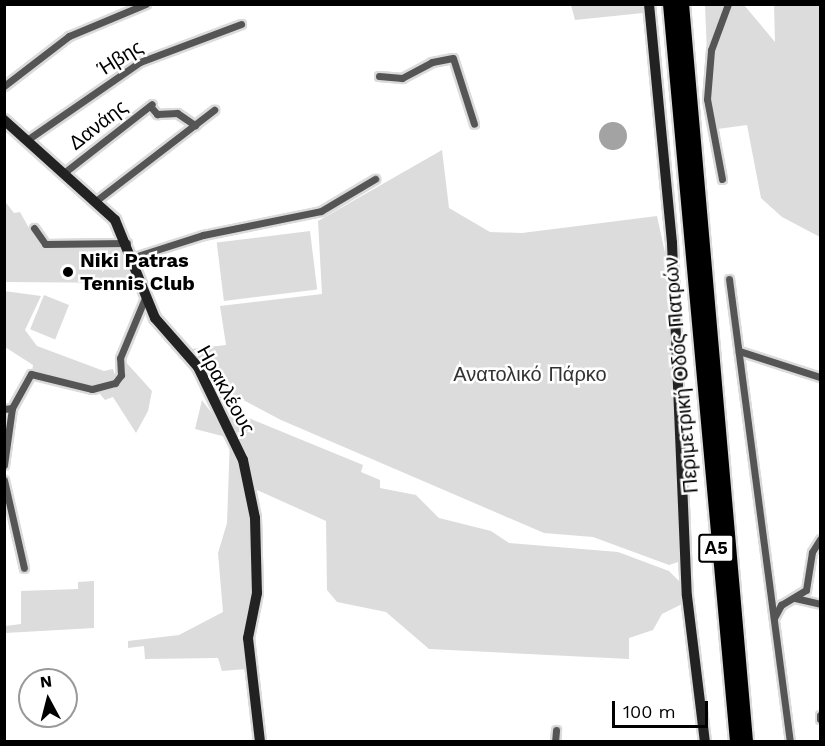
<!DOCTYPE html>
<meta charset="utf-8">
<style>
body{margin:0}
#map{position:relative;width:825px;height:746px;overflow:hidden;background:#fff;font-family:"Work Sans",sans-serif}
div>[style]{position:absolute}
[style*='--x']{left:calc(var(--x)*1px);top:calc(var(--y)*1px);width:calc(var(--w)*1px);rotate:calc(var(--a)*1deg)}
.green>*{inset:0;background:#dcdcdc;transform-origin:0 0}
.water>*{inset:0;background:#a3a3a3}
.round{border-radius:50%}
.roads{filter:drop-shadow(2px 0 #dbdbdb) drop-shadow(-2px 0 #dbdbdb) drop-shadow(0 2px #dbdbdb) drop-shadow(0 -2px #dbdbdb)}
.street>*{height:7px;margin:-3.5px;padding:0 3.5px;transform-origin:3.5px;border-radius:3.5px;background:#555}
.secondary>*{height:10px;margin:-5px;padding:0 5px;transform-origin:5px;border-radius:5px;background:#222}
.highway>*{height:14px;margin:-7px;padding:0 7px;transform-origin:7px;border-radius:7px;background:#000}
.dots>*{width:16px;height:16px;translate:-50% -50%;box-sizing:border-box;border:3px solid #fff;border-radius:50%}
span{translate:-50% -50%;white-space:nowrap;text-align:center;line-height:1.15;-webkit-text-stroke:5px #fff;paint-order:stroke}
.shield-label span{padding:2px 4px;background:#fff;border:2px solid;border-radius:4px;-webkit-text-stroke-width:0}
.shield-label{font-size:18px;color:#000;font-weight:700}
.street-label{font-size:20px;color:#000}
.poi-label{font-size:20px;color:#000;font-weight:700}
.left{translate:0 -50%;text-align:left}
.park-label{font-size:20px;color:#333}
.frame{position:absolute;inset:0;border:6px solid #000;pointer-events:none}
.north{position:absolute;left:18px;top:668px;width:60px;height:60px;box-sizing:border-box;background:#fff;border:2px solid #999;border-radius:50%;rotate:353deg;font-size:16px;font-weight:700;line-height:24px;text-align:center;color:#000}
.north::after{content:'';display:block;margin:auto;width:21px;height:27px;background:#000;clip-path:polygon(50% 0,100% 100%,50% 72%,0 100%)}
.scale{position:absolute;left:612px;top:701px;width:96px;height:27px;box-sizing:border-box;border:3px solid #000;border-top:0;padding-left:8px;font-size:18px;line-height:21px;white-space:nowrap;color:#000;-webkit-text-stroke:4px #fff;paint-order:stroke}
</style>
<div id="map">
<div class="green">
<i style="clip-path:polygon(571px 5px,642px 5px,643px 13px,575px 20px)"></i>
<i style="clip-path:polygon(705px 5px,744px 5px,775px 42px,774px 5px,820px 5px,820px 237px,782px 217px,761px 198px,747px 125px,710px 130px)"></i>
<i style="clip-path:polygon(442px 150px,449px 208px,490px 232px,522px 233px,657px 216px,670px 276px,681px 561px,669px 565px,593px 537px,544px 533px,281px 420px,230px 393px,191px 349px,226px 345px,220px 306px,322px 294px,318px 221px)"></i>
<i style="clip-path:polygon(4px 200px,14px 213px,20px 212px,39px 246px,123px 247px,133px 283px,5px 282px)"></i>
<i style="left:310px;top:231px;width:59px;height:94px;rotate:83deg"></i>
<i style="clip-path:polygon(4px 291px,41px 296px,25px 330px,37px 346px,104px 371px,113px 369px,116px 378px,97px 388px,32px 371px,33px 365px,5px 347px)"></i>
<i style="left:44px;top:295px;width:27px;height:37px;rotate:22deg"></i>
<i style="clip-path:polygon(123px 359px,152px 391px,148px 411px,136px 433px,113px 397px,105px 400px,100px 394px,121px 380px)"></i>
<i style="clip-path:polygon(202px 400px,230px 438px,252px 511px,252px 587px,244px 635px,246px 669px,222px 671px,218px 658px,145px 659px,144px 646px,128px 648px,128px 641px,179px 635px,223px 612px,218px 553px,227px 523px,230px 438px,195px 429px)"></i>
<i style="clip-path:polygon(229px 410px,363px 465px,361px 472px,380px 480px,380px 488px,416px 495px,439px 518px,491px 531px,509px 543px,618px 552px,669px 571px,679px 581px,682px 604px,662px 614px,653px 630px,629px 638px,629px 659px,429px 649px,386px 612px,337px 602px,327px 590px,326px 521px,257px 490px,224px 415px)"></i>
<i style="clip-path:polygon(94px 581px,94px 628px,5px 633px,5px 626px,21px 624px,21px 591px,78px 589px,78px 582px)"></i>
</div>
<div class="water">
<i class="round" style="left:599px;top:122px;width:28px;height:28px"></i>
</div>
<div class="roads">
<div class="street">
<i style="--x:379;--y:76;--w:23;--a:5"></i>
<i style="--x:402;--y:78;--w:34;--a:-28"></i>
<i style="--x:432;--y:62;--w:21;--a:-11"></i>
<i style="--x:453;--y:58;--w:69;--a:72.3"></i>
<i style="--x:4;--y:86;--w:82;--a:-37.6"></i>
<i style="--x:69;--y:36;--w:83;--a:-22.6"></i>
<i style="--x:150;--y:106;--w:11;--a:49"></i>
<i style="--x:157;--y:114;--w:20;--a:-3"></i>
<i style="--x:177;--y:113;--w:22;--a:34"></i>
<i style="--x:27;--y:140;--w:137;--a:-34.6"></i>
<i style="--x:140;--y:62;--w:108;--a:-20.6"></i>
<i style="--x:65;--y:172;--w:110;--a:-38"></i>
<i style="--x:722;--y:179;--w:81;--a:-100.6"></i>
<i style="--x:707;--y:99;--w:49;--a:-85.3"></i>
<i style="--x:711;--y:50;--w:49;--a:-69.7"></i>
<i style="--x:97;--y:200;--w:148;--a:-37.6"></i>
<i style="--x:34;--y:228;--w:19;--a:55"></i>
<i style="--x:45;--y:244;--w:82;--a:-0.7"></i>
<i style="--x:131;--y:258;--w:76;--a:-17.7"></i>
<i style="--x:203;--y:235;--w:120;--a:-11.5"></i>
<i style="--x:321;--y:211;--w:63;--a:-30.7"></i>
<i style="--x:729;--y:279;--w:467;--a:82.5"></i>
<i style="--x:739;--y:351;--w:85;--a:17.8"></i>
<i style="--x:4;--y:409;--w:8;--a:-7"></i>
<i style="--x:12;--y:408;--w:39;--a:-61"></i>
<i style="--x:31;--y:374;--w:63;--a:13.8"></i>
<i style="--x:92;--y:389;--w:24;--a:-15"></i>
<i style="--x:115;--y:383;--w:10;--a:-53"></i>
<i style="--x:121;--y:375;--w:17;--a:-93"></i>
<i style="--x:120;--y:358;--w:65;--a:-67.4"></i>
<i style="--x:4;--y:465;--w:58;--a:-82"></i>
<i style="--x:4;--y:480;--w:90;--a:77.2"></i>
<i style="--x:795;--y:598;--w:26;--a:13"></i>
<i style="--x:774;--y:618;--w:15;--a:-62"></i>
<i style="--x:781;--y:605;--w:29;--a:-31"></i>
<i style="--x:806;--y:590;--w:38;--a:-81"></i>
<i style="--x:812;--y:552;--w:15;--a:-58"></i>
<i style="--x:820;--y:715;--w:4;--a:90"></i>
<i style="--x:555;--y:742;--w:12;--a:-85"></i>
</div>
<div class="secondary">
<i style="--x:649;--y:4;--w:240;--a:84.5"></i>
<i style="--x:672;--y:243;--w:353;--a:87.6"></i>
<i style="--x:687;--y:596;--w:147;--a:83"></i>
<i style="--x:4;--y:120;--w:149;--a:42"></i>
<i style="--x:115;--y:220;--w:106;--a:67.8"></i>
<i style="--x:155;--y:318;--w:65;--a:48.7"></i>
<i style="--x:198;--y:367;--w:103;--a:64.2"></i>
<i style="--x:243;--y:460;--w:59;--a:78.3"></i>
<i style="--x:255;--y:518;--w:75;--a:88.5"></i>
<i style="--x:257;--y:593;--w:46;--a:101.3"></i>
<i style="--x:248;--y:638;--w:105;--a:83.4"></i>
</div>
<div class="highway">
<i style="--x:670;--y:4;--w:741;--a:84.81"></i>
<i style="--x:682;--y:4;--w:741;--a:85.04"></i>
</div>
</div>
<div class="dots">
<i style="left:68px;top:272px;background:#000"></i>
</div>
<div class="shield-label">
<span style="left:716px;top:548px">Α5</span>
</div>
<div class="street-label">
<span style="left:120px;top:58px;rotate:-32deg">Ήβης</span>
<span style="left:98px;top:125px;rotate:-38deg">Δανάης</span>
<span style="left:681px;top:375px;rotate:-95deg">Περιμετρική Οδός Πατρών</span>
<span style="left:226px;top:390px;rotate:61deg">Ηρακλέους</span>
</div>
<div class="poi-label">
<span class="left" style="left:80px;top:272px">Niki Patras<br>Tennis Club</span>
</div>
<div class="park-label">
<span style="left:530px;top:374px">Ανατολικό Πάρκο</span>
</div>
<div class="frame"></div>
<div class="north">N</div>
<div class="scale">100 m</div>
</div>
